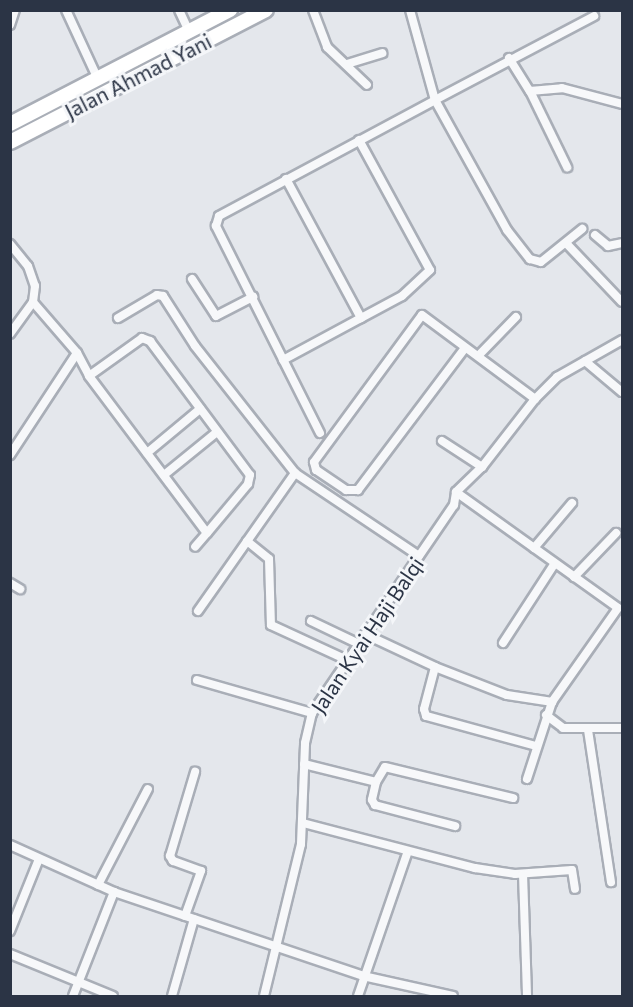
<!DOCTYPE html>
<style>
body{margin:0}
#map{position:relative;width:633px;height:1007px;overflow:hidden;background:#e4e7ec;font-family:Commissioner,sans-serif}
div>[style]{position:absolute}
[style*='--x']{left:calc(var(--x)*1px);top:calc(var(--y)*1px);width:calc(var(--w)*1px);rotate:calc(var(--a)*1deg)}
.roads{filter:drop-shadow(2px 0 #a9aeb7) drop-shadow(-2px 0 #a9aeb7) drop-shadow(0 2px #a9aeb7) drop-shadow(0 -2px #a9aeb7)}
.minor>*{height:8px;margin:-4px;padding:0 4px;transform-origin:4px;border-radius:4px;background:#f7f8fa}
.trunk>*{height:14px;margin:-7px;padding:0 7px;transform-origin:7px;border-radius:7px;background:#fff}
span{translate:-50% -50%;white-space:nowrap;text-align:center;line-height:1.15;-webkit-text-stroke:6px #f4f6f9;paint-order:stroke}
.street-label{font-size:21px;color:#2b3445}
.frame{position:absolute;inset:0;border:12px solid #2b3445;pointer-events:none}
</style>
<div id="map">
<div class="roads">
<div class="minor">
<i style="--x:66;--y:10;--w:74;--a:65.2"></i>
<i style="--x:179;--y:10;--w:23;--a:65"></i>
<i style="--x:313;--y:10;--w:40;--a:69"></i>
<i style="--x:327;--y:47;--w:55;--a:43.5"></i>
<i style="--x:410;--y:10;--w:93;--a:74.5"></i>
<i style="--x:435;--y:100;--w:180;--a:-27.8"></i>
<i style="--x:10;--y:25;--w:16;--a:-72"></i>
<i style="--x:509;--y:58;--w:39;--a:58"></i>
<i style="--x:530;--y:91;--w:32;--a:-5"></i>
<i style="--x:562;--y:88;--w:62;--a:14.9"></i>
<i style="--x:347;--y:64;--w:37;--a:-17"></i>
<i style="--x:530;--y:91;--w:85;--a:64"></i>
<i style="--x:359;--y:140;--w:148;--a:61.4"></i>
<i style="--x:430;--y:270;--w:38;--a:137"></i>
<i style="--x:402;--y:296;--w:47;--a:151.8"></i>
<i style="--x:595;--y:235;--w:17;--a:40"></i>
<i style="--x:608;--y:246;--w:14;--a:-12"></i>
<i style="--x:566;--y:243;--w:81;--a:46.5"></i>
<i style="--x:10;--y:244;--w:28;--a:51"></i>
<i style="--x:28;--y:266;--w:21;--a:71"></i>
<i style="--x:35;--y:286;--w:16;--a:97"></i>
<i style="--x:33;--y:302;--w:39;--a:126"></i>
<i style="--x:192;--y:279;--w:44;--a:57"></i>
<i style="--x:216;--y:316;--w:42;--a:-27.2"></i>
<i style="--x:33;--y:302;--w:67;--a:49.2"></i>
<i style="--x:77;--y:353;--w:26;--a:62"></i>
<i style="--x:89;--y:376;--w:196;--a:53.1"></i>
<i style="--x:207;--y:533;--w:18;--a:131"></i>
<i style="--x:118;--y:318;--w:45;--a:-30.5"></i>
<i style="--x:157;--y:295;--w:6;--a:9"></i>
<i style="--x:163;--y:296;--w:59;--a:57.4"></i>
<i style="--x:195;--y:346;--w:162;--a:51.8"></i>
<i style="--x:295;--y:473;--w:149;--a:33.8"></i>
<i style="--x:465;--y:348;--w:178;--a:127"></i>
<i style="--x:358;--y:490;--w:12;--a:180"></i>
<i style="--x:346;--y:490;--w:36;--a:-146"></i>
<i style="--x:316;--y:470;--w:8;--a:-104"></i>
<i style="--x:314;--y:462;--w:182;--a:-53.7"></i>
<i style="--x:422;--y:315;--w:141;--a:36.6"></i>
<i style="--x:479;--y:355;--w:53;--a:-45.8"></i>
<i style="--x:283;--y:360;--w:89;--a:-28.3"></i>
<i style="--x:361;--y:318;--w:158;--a:-118.3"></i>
<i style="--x:585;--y:361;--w:48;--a:40"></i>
<i style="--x:89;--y:376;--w:65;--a:-35.6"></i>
<i style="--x:142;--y:338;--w:9;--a:21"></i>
<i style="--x:150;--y:341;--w:167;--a:53.3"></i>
<i style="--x:250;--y:475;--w:9;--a:103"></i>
<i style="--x:248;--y:484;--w:64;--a:129.9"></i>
<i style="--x:320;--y:433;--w:232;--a:-116.7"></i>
<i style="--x:216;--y:226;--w:10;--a:-73"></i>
<i style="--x:219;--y:216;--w:245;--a:-28.2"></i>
<i style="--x:435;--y:100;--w:149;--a:61"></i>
<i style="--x:507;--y:230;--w:37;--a:52"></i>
<i style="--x:530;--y:259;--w:11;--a:15"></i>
<i style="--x:541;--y:262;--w:53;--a:-38.8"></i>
<i style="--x:442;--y:441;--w:48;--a:33"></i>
<i style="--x:147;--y:453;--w:69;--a:-39.7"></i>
<i style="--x:10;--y:455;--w:122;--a:-56.7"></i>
<i style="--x:164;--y:475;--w:68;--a:-39.1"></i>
<i style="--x:456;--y:492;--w:199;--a:35.6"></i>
<i style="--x:618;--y:608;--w:115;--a:125.1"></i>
<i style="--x:552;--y:702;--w:81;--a:108"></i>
<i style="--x:247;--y:541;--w:28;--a:39"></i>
<i style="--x:269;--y:559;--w:66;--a:88.3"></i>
<i style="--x:271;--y:625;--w:84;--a:24.7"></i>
<i style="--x:534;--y:548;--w:59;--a:-49.8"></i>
<i style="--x:574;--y:577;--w:61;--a:-46.3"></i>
<i style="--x:10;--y:583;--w:12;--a:31"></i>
<i style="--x:198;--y:611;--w:169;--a:-54.9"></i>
<i style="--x:311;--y:621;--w:53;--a:25.6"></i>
<i style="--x:365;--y:634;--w:77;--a:25.2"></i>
<i style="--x:503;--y:643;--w:95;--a:-57"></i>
<i style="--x:197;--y:680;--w:120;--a:16"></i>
<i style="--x:546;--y:715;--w:21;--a:37"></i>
<i style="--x:563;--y:728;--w:59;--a:0"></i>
<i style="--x:588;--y:730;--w:154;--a:81.4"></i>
<i style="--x:536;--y:746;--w:114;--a:-164.7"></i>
<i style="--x:426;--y:716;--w:7;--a:-106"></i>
<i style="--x:424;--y:709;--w:43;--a:-75.3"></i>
<i style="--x:435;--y:667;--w:77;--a:21.3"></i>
<i style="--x:507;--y:695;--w:46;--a:8.8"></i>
<i style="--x:304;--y:764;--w:74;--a:14"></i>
<i style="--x:376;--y:782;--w:17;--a:-59"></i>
<i style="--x:385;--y:767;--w:132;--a:13.6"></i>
<i style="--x:376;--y:782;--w:18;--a:103"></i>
<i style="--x:372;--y:800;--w:6;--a:59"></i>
<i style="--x:375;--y:805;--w:83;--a:14.7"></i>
<i style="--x:303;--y:823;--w:178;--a:14.7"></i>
<i style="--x:475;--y:868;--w:40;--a:8.5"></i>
<i style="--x:515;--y:874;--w:57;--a:-4"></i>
<i style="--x:572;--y:870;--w:19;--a:81"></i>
<i style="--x:10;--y:845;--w:114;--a:24.3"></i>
<i style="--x:114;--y:892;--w:263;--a:18.6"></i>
<i style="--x:363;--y:976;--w:92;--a:12.5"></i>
<i style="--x:523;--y:874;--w:122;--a:88.1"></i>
<i style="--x:98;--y:885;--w:108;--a:-62.5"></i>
<i style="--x:185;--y:916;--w:48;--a:-70.4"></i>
<i style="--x:201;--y:871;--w:30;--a:-160"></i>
<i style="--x:173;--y:861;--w:6;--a:-121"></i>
<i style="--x:170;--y:856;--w:88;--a:-73.4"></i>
<i style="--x:10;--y:931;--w:78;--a:-68.1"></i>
<i style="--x:10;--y:954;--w:111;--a:22.2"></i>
<i style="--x:73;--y:996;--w:112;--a:-68.5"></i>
<i style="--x:172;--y:996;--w:80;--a:-74.1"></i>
<i style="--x:264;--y:996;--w:156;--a:-76.3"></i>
<i style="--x:301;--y:844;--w:101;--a:-87.7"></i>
<i style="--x:305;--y:743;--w:31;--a:-77"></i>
<i style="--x:312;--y:713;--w:252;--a:-55.7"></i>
<i style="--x:454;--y:505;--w:13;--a:-81"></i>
<i style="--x:456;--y:492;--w:36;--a:-44"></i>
<i style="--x:482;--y:467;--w:86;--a:-52.1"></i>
<i style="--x:535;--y:399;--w:31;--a:-45"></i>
<i style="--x:557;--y:377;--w:75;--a:-29.6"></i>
<i style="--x:358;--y:996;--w:153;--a:-71"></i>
</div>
<div class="trunk">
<i style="--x:10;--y:124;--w:248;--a:-27.4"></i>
<i style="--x:10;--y:142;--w:288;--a:-27.3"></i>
</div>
</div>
<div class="street-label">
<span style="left:138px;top:76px;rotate:-27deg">Jalan Ahmad Yani</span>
<span style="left:367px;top:635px;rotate:-56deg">Jalan Kyai Haji Balqi</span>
</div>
<div class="frame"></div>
</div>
